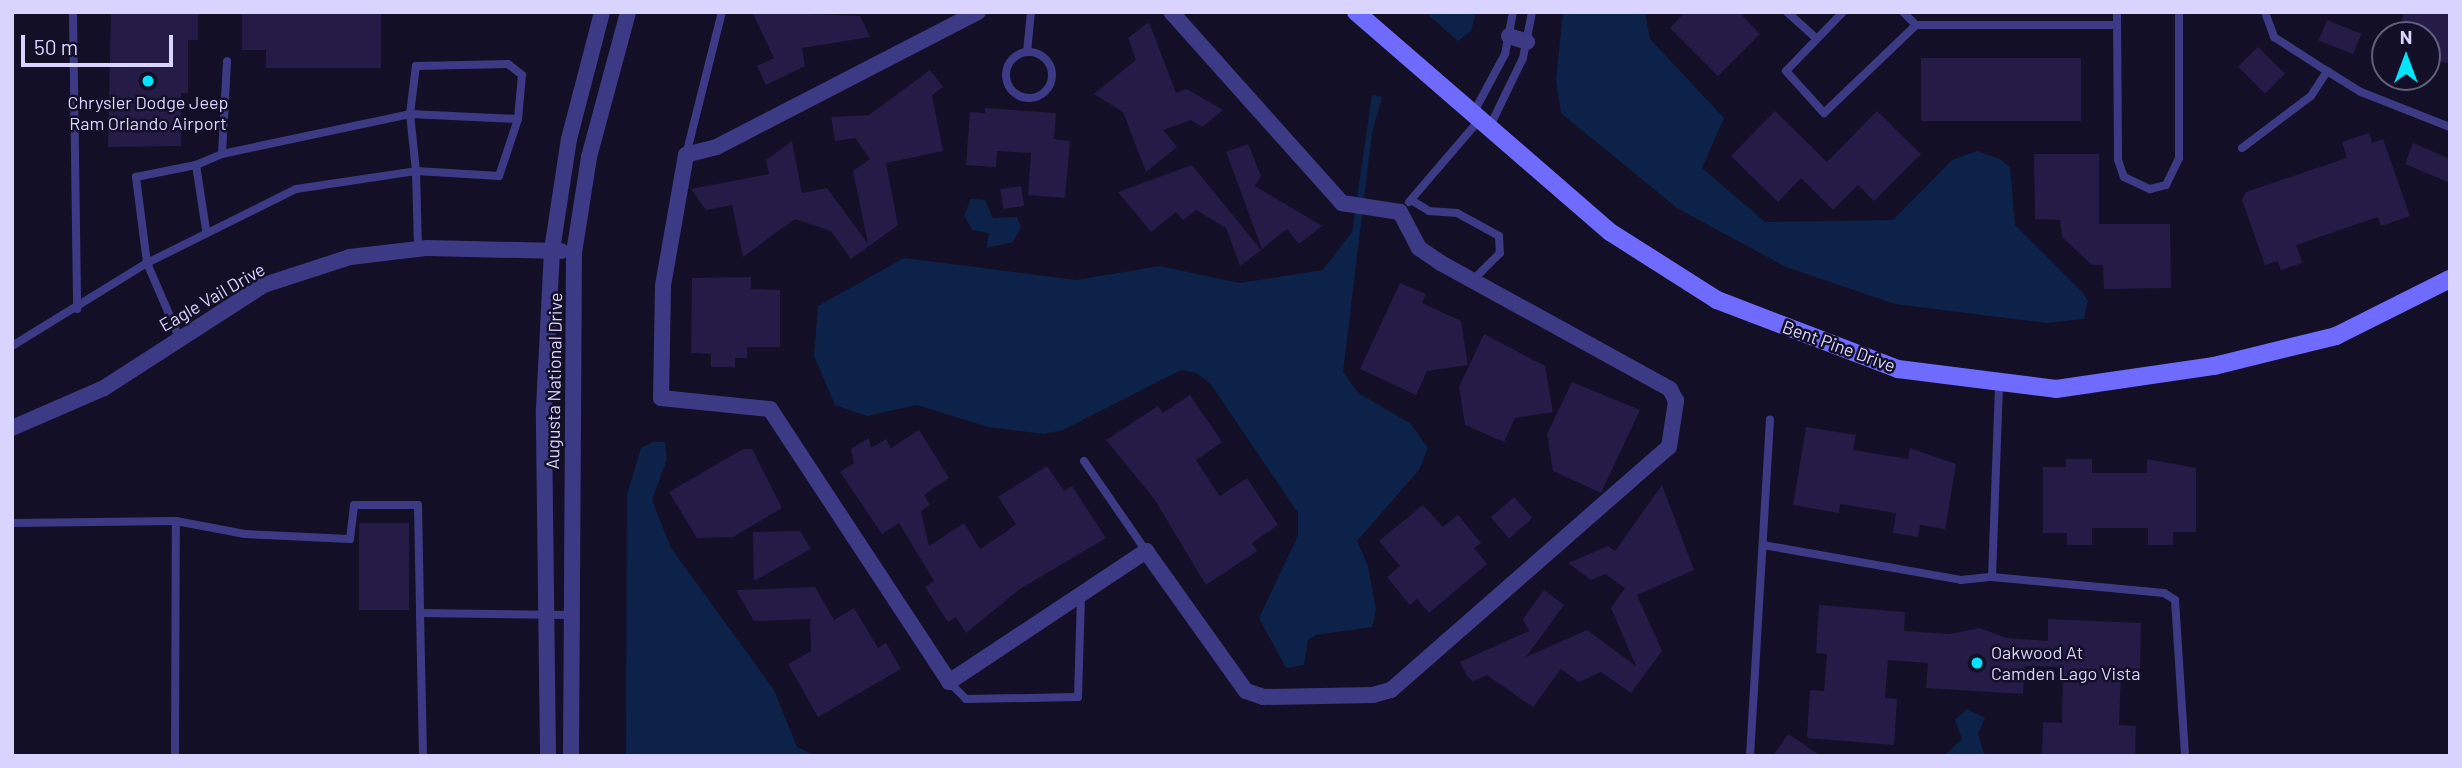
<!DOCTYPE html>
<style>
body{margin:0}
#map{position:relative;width:2462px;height:768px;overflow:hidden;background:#130f26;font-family:Barlow,sans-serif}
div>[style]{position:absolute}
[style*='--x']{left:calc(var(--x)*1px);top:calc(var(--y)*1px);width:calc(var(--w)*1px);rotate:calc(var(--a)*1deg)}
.water>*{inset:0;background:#0c2248}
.building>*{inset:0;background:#241b47;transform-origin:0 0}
.lane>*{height:8px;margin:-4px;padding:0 4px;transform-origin:4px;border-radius:4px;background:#3d3a85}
.lane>.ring{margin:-4px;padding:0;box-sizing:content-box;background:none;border:8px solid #3d3a85;border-radius:50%}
.street>*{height:16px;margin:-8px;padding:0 8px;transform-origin:8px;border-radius:8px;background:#3d3a85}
.secondary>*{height:18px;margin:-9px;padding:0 9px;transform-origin:9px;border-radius:9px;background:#6f6bff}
.dots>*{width:19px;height:19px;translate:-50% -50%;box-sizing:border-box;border:4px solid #130f26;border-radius:50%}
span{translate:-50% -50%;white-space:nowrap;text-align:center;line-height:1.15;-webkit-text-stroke:5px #130f26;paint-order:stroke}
.poi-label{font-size:18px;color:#d9d4ff}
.left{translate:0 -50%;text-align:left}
.street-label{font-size:18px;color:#d9d4ff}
.frame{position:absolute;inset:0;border:14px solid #d9d4ff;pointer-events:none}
.north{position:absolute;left:2371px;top:21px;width:70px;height:70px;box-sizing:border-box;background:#130f26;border:2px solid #625e7d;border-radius:50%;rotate:0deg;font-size:19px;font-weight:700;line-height:28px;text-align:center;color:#d9d4ff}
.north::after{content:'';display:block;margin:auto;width:24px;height:32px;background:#00e5ff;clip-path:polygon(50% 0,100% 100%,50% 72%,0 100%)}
.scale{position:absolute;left:21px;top:35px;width:152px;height:32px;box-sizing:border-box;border:4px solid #d9d4ff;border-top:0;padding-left:9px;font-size:21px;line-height:24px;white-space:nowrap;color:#d9d4ff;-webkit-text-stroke:5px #130f26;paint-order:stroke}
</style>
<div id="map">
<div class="water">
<i style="clip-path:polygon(1425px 12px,1476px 12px,1471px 31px,1458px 41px)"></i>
<i style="clip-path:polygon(1563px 12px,1645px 12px,1650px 39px,1724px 118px,1702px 168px,1765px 222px,1893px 220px,1952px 160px,1977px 151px,2000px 159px,2010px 167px,2015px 225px,2082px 292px,2088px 301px,2084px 319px,2047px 323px,1895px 304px,1786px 267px,1677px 208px,1561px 113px,1556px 80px)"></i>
<i style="clip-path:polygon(1372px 95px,1382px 97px,1372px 133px,1343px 372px,1358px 393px,1410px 423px,1428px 448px,1419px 470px,1357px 541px,1368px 566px,1376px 610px,1372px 627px,1316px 635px,1308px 640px,1304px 665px,1286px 668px,1259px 618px,1298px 536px,1298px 513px,1210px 383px,1196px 373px,1181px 370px,1063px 430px,1044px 434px,988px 427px,917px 405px,867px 416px,835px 405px,814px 356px,818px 306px,904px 258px,1076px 280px,1160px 266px,1239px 283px,1323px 270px,1352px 232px)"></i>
<i style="clip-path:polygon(971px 199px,985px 200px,993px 218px,1017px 217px,1021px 228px,1013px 242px,986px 248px,989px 233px,972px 230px,964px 215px)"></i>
<i style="clip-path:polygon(653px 442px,665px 442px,667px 459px,652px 500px,671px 548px,774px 690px,797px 747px,816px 756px,626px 756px,627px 495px,641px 448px)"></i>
<i style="clip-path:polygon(1967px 709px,1985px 718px,1978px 734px,1985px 756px,1944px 756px,1962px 739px,1955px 720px)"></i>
</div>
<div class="building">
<i style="clip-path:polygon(111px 12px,198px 12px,198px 40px,188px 40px,188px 93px,181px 93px,181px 146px,108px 147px)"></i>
<i style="clip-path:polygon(242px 12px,381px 12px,381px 68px,266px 68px,266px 50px,242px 50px)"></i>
<i style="clip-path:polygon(752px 12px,860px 16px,870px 37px,802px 48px,805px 66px,766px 85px,757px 66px,774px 58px)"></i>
<i style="clip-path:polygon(1685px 12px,1739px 12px,1760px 34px,1718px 76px,1670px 28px)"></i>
<i style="clip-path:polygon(2404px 12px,2450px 12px,2450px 64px,2427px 58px,2427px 35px,2397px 35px)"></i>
<i style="left:2327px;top:20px;width:37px;height:22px;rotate:22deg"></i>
<i style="clip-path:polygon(1149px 22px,1176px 93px,1187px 89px,1223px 110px,1202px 127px,1191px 120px,1163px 130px,1177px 147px,1146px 172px,1123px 112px,1094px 94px,1136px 60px,1128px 38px)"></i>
<i style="left:2258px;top:47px;width:38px;height:28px;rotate:45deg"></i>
<i style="left:2081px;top:58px;width:63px;height:160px;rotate:90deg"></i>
<i style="clip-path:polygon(930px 70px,943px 87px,932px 95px,943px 151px,886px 163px,898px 225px,851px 259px,831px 231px,795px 219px,743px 257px,732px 205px,706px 210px,691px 189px,769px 174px,766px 160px,792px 141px,802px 193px,827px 188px,868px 244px,853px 171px,870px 159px,855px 138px,835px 141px,831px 117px,869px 115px)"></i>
<i style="clip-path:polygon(985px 108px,1056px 113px,1054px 139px,1070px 141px,1065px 198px,1028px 195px,1031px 153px,997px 151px,996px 167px,966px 165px,970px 112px,985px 113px)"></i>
<i style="clip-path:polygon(1775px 111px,1827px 162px,1877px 111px,1921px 154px,1874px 201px,1858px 185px,1833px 210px,1801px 178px,1778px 202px,1731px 156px)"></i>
<i style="clip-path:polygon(2369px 133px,2372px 143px,2383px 139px,2410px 216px,2381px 226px,2378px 217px,2296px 245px,2302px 263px,2281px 270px,2278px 261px,2265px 265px,2242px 200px,2246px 192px,2347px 158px,2342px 142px)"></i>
<i style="clip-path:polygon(2413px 143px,2450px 159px,2450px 183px,2405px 164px)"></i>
<i style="clip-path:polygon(1248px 144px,1261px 176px,1255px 186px,1322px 226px,1299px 244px,1287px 229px,1262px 249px,1226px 152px)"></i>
<i style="clip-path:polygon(2034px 154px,2099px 154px,2099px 224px,2170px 224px,2171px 288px,2104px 289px,2103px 265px,2092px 265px,2062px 237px,2060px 220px,2035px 219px)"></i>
<i style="clip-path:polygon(1192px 165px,1261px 250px,1240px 266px,1226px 228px,1196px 210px,1183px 220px,1176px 212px,1151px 232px,1118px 192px)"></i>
<i style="left:1021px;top:186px;width:20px;height:21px;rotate:81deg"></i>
<i style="clip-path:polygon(751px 277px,751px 289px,780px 290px,780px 347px,747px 347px,747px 358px,735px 358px,735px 367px,711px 367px,711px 354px,691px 353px,692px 278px)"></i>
<i style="clip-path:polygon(1400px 283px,1426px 294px,1422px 303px,1461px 321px,1468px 365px,1427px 371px,1416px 395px,1360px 369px)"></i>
<i style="clip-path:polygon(1484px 334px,1545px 366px,1553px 412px,1515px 418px,1504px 442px,1465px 425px,1459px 387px)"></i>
<i style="clip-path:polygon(1572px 382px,1640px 410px,1601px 493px,1553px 471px,1547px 434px)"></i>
<i style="clip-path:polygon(1190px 395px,1222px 442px,1196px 460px,1213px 486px,1220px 496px,1247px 478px,1278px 525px,1252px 543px,1257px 551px,1206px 585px,1155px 500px,1106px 440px,1158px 406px,1163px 413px)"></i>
<i style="clip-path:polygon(1806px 427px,1856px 435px,1853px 450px,1908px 459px,1910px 448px,1956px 464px,1945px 529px,1920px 525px,1918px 537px,1893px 533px,1896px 513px,1840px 504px,1839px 513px,1793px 505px)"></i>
<i style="clip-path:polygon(919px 430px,949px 478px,924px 495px,930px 505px,921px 511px,929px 546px,964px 523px,980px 549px,1006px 532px,1016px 524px,998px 497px,1047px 466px,1064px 491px,1072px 486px,1106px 538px,1020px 589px,966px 633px,956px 617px,948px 622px,925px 587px,934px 581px,899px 523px,882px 534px,840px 472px,854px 463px,851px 449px,869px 438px,871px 448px,886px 439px,891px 448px)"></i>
<i style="clip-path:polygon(743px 449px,752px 449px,782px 508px,733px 537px,697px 538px,669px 492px)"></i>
<i style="clip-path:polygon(2066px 459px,2092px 459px,2092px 473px,2147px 473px,2147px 459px,2196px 468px,2196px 532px,2173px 532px,2173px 545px,2148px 545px,2148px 528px,2092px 528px,2092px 545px,2067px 545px,2067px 533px,2043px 533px,2043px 467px,2066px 467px)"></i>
<i style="clip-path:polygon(1662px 485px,1694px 570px,1637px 595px,1662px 651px,1631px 693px,1601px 672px,1579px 682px,1561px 669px,1533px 707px,1487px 675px,1473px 681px,1467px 676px,1460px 662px,1529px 631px,1523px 619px,1544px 590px,1564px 605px,1526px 657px,1587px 630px,1636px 666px,1611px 608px,1625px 588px,1605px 574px,1591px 580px,1568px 563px,1608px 546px,1615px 551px)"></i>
<i style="left:1514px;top:497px;width:28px;height:31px;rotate:49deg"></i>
<i style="clip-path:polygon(1423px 505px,1443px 527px,1458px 515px,1481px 543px,1474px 548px,1487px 564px,1429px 613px,1417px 599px,1410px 605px,1387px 577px,1400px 566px,1379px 541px)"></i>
<i style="left:359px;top:523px;width:50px;height:87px"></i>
<i style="clip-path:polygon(800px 531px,811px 549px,754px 581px,753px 532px)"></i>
<i style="clip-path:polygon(815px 587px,834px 620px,854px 608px,878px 648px,886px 643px,901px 669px,818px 717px,788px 664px,811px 651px,810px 619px,754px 621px,736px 590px)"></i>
<i style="clip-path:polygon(1819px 605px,1905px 612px,1904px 631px,1949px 634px,1980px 628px,2007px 638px,2048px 641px,2048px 619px,2141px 623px,2140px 672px,2121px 672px,2119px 725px,2136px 726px,2135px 756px,2042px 756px,2043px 722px,2062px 723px,2063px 667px,2025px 666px,2023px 694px,1926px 688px,1928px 663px,1888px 660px,1885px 698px,1897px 699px,1894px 745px,1807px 738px,1810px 690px,1824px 691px,1827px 654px,1816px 653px)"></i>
<i style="clip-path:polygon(1788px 734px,1821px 756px,1773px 756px)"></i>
</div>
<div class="lane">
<i style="--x:73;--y:12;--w:297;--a:89.2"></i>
<i style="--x:1787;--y:12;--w:40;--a:42"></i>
<i style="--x:1843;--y:12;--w:82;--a:134"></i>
<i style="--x:1786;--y:71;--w:57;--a:47.9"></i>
<i style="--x:1824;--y:113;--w:127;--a:-43.7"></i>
<i style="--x:1903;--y:12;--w:18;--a:45"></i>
<i style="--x:1916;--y:25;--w:201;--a:0"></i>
<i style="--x:2117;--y:12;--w:148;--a:89.6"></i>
<i style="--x:2118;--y:160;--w:18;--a:71"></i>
<i style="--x:2124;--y:177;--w:29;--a:25"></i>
<i style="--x:2150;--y:189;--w:16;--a:-14"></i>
<i style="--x:2166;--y:185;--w:30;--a:-64"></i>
<i style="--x:2179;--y:158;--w:146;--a:-90"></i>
<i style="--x:2265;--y:12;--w:27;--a:70"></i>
<i style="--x:2274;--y:37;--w:63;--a:32.7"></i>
<i style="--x:2327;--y:71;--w:40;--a:32"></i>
<i style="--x:2361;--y:92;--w:96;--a:21.5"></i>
<i class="ring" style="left:1006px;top:52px;width:38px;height:38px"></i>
<i style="--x:1027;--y:52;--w:40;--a:-84.3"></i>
<i style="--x:508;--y:64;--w:18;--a:38"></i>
<i style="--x:522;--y:75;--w:44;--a:95.2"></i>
<i style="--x:518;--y:119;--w:60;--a:108.4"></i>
<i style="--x:499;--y:176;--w:83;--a:-176.6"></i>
<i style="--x:416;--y:171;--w:57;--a:-96"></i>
<i style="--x:410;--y:114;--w:48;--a:-82.9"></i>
<i style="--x:416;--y:66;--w:92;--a:-1.2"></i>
<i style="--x:1475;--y:110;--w:64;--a:-61.8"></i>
<i style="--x:1505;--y:54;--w:43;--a:-79.2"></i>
<i style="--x:1491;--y:124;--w:73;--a:-64.1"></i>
<i style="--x:1523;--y:58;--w:47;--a:-78.9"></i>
<i style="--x:2242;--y:148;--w:86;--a:-37"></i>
<i style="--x:2311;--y:96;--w:30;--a:-57"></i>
<i style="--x:222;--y:154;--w:192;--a:-12"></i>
<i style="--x:410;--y:114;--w:108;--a:2.7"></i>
<i style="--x:686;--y:155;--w:147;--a:-75.9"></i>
<i style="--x:1411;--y:200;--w:21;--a:31"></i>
<i style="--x:1429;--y:211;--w:28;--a:4"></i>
<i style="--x:1457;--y:213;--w:48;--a:28.7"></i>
<i style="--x:1499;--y:236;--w:17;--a:87"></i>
<i style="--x:1500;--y:253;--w:40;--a:135"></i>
<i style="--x:1409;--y:202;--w:111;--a:-49.4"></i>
<i style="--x:206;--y:230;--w:66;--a:-98.7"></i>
<i style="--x:196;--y:165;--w:28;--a:-23"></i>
<i style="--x:222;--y:154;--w:93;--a:-86.9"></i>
<i style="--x:179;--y:337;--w:81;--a:-113.4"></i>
<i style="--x:147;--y:263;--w:166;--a:-26.4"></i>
<i style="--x:296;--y:189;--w:121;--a:-8.5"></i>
<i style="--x:416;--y:171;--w:78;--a:88.5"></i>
<i style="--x:12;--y:346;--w:158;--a:-31.6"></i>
<i style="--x:147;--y:263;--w:87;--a:-97.3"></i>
<i style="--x:136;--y:177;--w:61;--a:-11.3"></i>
<i style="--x:1084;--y:461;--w:109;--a:55.4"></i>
<i style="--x:12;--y:523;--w:164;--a:-0.7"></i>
<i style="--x:176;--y:521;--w:70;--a:10.7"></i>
<i style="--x:245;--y:534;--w:105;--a:2.7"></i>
<i style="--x:350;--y:539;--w:34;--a:-83"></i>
<i style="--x:354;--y:505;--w:64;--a:0"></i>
<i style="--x:418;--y:505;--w:108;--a:88.9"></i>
<i style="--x:1763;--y:545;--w:201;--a:10"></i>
<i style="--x:1961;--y:580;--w:31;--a:-6"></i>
<i style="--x:1992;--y:577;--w:173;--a:5.3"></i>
<i style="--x:2164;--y:593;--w:13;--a:32"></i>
<i style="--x:2175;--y:600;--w:156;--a:86.3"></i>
<i style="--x:1992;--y:577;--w:195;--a:-87.9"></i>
<i style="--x:949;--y:682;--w:24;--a:45"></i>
<i style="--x:966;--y:699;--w:112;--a:-1"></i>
<i style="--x:1078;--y:697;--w:101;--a:-88.3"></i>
<i style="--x:175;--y:756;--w:235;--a:-89.8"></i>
<i style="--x:423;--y:756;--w:143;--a:-91.2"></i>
<i style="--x:420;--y:613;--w:151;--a:0.8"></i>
<i style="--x:1750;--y:756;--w:337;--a:-86.6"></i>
</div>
<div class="street">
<i style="--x:978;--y:12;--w:294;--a:152.7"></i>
<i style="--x:717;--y:147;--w:32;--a:166"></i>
<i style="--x:686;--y:155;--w:133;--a:100"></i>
<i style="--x:663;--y:286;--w:112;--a:91"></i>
<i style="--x:661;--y:398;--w:110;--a:5.8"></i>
<i style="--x:770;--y:409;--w:326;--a:56.7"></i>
<i style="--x:949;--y:682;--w:237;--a:-33.6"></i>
<i style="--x:1146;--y:551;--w:172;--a:54.5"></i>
<i style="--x:1246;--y:691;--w:18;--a:19"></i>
<i style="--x:1263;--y:697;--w:110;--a:-1"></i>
<i style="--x:1373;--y:695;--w:19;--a:-16"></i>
<i style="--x:1391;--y:690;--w:369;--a:-41.2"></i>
<i style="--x:1669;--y:447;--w:47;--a:-81.3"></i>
<i style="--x:1676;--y:401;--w:13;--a:-117"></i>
<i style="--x:1670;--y:389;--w:261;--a:-151.2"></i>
<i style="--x:1441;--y:263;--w:27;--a:-146"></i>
<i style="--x:1419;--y:248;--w:41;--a:-117.8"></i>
<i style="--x:1400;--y:212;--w:59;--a:-171.2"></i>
<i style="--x:1342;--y:203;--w:256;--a:-131.8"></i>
<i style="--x:1509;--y:36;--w:19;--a:18"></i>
<i style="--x:12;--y:428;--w:100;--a:-23.5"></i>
<i style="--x:104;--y:388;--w:190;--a:-32.8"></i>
<i style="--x:264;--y:285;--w:90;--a:-18"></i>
<i style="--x:350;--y:257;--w:78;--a:-6.7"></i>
<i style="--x:427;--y:248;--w:134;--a:1.3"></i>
<i style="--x:548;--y:756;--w:348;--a:-90.7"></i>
<i style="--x:544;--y:408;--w:158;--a:-87.1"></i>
<i style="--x:552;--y:250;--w:112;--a:-81.3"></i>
<i style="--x:569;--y:139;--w:131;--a:-75.4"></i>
<i style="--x:571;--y:756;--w:503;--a:-89.66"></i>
<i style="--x:574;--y:253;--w:97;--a:-81.1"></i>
<i style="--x:589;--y:157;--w:150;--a:-74.9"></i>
</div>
<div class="secondary">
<i style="--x:1356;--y:12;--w:336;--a:40.9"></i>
<i style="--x:1610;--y:232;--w:127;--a:32.4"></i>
<i style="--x:1717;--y:300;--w:194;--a:20.9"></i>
<i style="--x:1898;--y:369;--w:159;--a:7.2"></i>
<i style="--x:2056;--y:389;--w:160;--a:-8.3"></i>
<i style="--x:2214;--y:366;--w:126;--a:-13.8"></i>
<i style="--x:2336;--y:336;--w:127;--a:-26.6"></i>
</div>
<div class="dots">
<i style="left:148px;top:81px;background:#00e5ff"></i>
<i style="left:1977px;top:663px;background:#00e5ff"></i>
</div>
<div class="poi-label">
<span style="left:148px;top:113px">Chrysler Dodge Jeep<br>Ram Orlando Airport</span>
<span class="left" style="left:1991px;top:663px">Oakwood At<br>Camden Lago Vista</span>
</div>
<div class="street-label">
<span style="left:212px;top:297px;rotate:-30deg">Eagle Vail Drive</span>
<span style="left:1839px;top:346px;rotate:20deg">Bent Pine Drive</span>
<span style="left:554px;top:381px;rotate:-89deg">Augusta National Drive</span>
</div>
<div class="frame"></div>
<div class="north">N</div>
<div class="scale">50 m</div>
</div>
